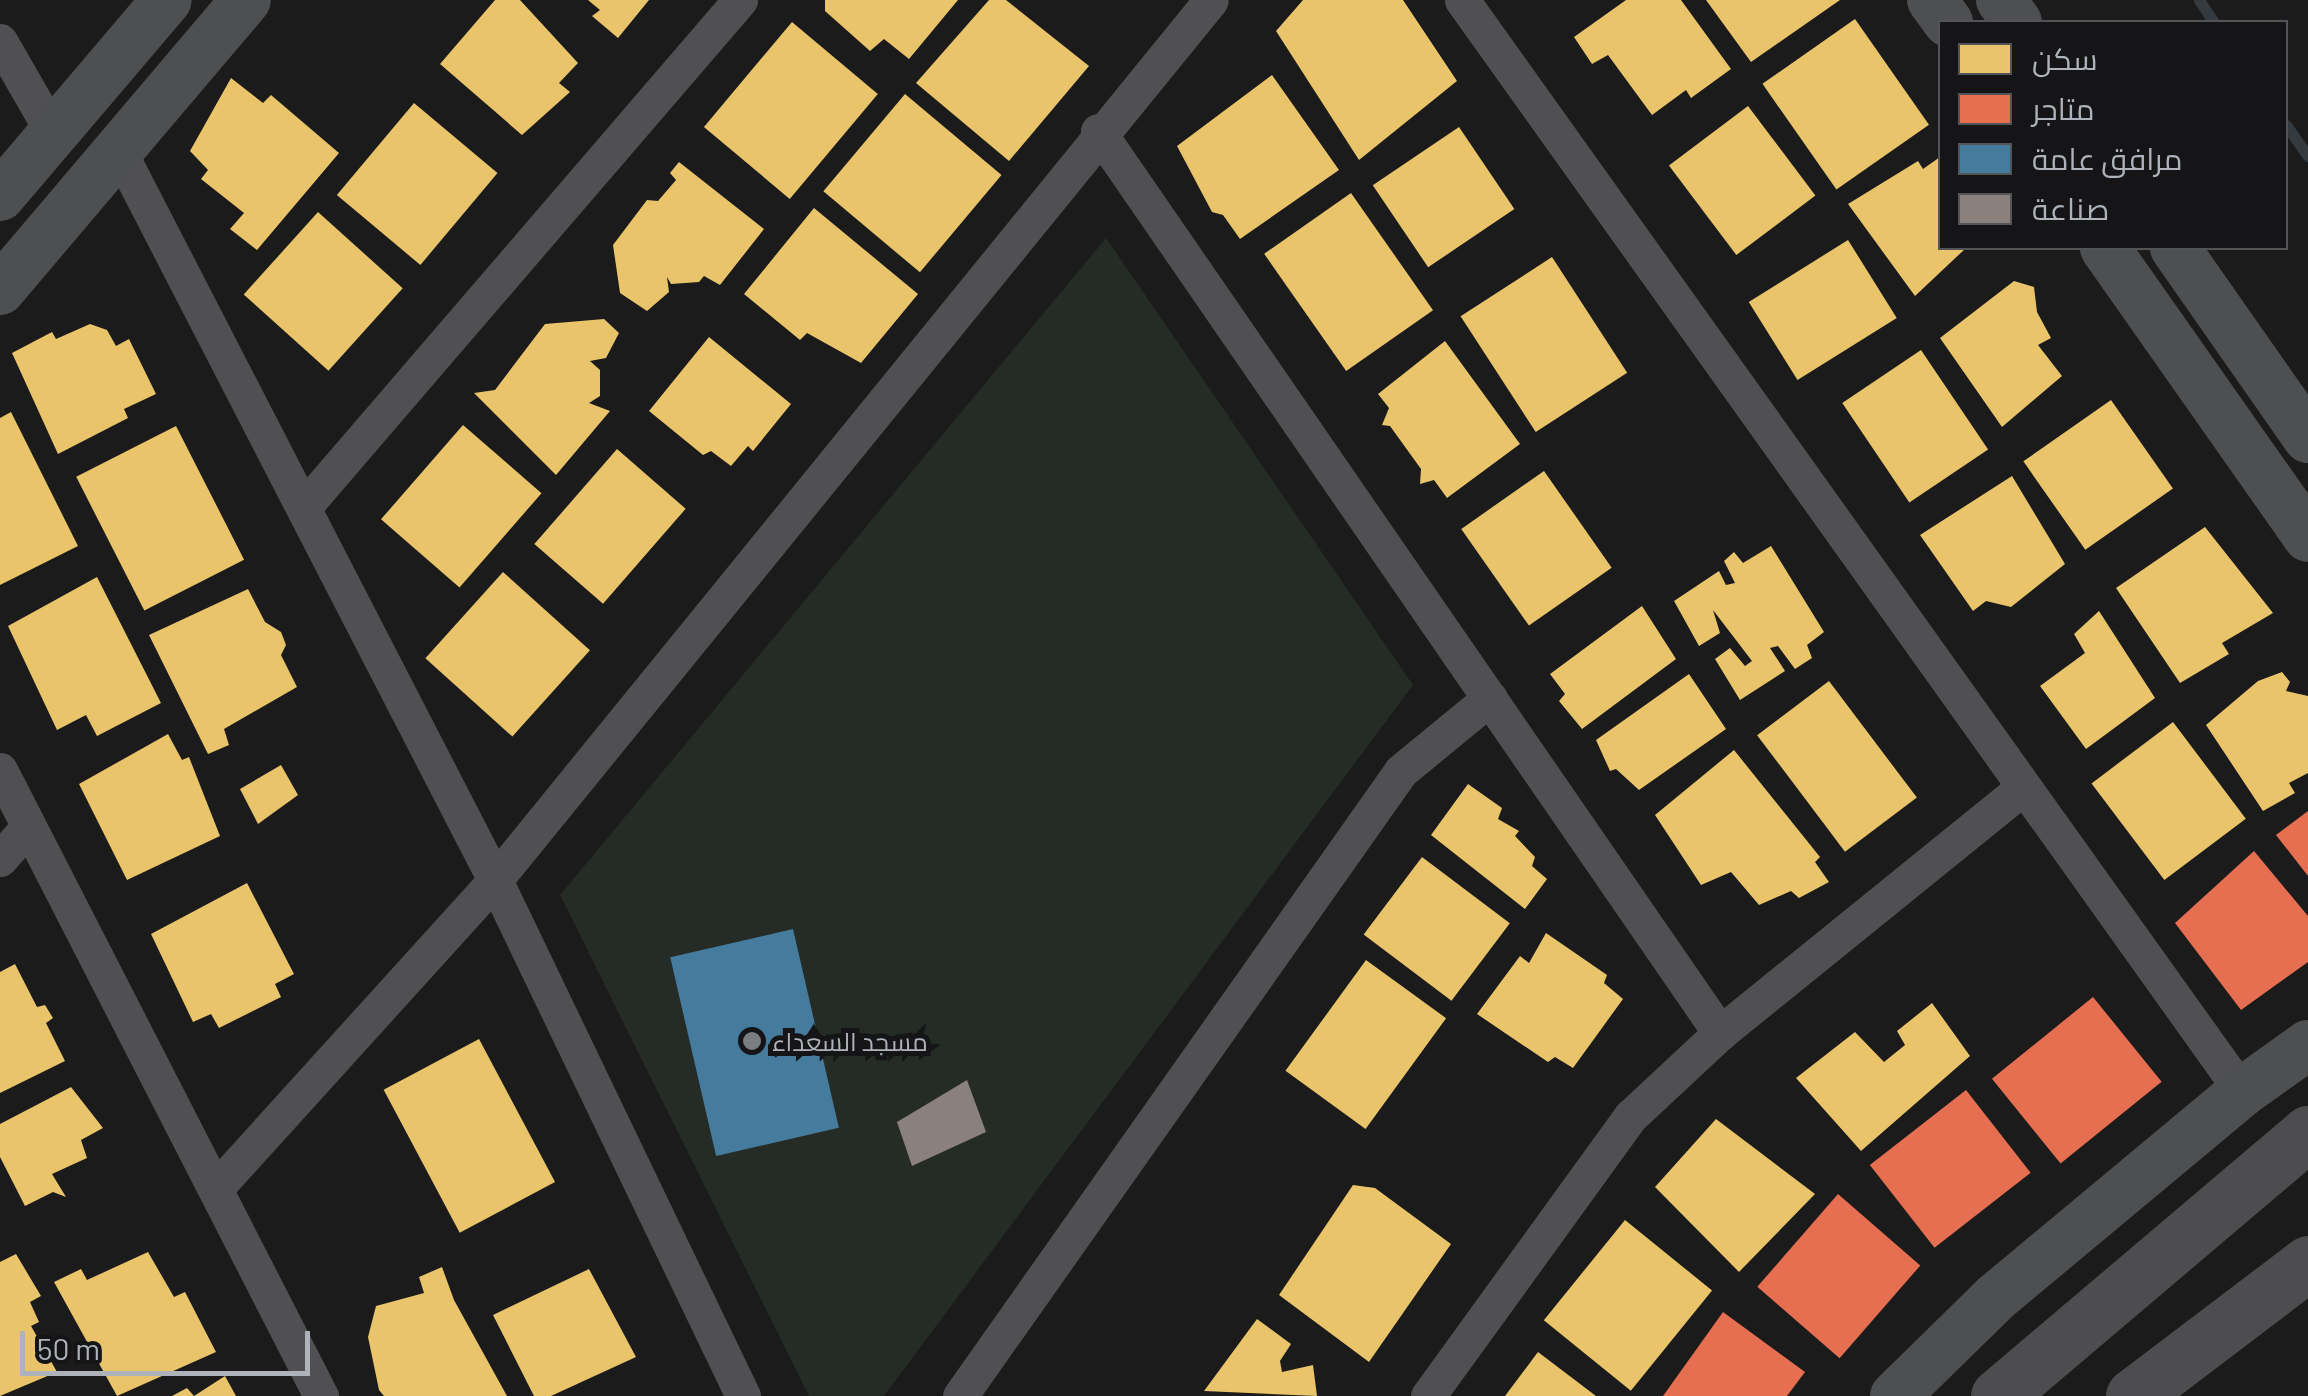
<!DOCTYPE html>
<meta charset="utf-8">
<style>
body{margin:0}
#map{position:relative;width:2308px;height:1396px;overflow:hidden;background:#1b1b1b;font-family:Barlow,Cairo,sans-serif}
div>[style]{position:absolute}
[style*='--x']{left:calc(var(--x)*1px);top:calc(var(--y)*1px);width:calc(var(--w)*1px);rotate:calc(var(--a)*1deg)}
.green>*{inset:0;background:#252b25}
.homes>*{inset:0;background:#e9c46a;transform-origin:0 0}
.shops>*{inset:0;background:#e76f51;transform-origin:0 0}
.public>*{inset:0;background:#457b9d;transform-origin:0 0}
.industry>*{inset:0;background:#8a817c}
.stream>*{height:11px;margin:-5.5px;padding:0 5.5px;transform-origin:5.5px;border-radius:5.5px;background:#333a40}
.street>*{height:35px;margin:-17.5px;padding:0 17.5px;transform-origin:17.5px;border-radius:17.5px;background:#505053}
.secondary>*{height:50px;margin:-25px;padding:0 25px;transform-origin:25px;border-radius:25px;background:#4e4f51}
.primary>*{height:55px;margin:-27.5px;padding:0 27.5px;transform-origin:27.5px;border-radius:27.5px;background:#4d4d4f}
.dots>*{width:28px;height:28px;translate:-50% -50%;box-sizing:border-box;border:5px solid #151517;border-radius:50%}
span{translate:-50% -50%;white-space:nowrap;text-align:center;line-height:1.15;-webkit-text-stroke:10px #151517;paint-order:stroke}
.poi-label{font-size:25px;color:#aeb2ba}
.left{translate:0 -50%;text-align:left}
.legend{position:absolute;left:1938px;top:20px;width:350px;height:230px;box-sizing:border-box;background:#151517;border:2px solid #525458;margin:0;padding:12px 18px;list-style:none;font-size:30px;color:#aeb2ba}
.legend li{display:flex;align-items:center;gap:20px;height:50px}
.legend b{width:50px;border:2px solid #525458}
.scale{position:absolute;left:20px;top:1331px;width:290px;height:45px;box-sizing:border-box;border:5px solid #aeb2ba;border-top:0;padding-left:12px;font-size:30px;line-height:35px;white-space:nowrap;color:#aeb2ba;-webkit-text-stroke:8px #151517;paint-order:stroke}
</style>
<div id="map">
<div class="green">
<i style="clip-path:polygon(1106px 238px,1413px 685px,884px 1396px,809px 1396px,560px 895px)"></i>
</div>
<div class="homes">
<i style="clip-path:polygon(495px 0,520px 0,578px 63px,559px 83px,570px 92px,522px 135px,440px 64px)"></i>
<i style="clip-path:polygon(588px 0,649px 0,618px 38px,592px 16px,600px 10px)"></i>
<i style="clip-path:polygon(825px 0,958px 0,909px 59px,884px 39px,870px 51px,825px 11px)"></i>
<i style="clip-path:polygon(989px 0,1006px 0,1089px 66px,1009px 161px,916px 83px)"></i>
<i style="clip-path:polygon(1303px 0,1403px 0,1457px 81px,1359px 160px,1276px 31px)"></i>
<i style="clip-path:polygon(1626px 0,1681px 0,1731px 69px,1691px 98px,1686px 90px,1652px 115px,1608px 55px,1592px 64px,1574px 37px)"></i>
<i style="clip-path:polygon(1706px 0,1840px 0,1751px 62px)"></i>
<i style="left:1855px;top:19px;width:129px;height:113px;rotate:55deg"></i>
<i style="left:792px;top:22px;width:112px;height:137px;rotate:40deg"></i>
<i style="clip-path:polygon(1272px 75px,1339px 170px,1240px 239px,1223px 215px,1212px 212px,1177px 146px)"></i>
<i style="clip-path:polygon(231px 78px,263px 103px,271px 95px,339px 153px,257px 250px,230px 229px,244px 213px,201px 179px,208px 170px,190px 151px)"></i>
<i style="left:905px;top:94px;width:126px;height:127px;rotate:40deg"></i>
<i style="left:414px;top:103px;width:109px;height:120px;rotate:40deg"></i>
<i style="left:1748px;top:106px;width:112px;height:99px;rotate:53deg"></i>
<i style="left:1459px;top:127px;width:99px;height:104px;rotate:56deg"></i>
<i style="clip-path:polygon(1940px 157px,1940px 248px,1966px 248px,1915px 296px,1848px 204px,1918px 161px,1923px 169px)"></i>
<i style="clip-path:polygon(679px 162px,764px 229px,720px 285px,704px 276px,699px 282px,671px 284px,667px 277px,669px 292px,647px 311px,620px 293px,613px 245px,647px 200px,658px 201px,676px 180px,670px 173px)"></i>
<i style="left:1351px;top:193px;width:143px;height:106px;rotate:55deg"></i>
<i style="clip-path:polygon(814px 208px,918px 294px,861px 363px,807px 333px,800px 340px,744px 294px)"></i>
<i style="left:318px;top:212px;width:114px;height:111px;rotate:42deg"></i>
<i style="left:1848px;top:240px;width:92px;height:117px;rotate:58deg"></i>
<i style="left:1552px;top:257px;width:138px;height:109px;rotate:57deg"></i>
<i style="clip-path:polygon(2014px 281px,2034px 287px,2037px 312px,2051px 338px,2038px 345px,2062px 376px,2002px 427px,1940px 338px)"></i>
<i style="clip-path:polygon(604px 319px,619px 333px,606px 358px,590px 361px,600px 370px,600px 396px,589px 403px,610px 411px,556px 475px,474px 393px,495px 390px,545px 324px)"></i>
<i style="clip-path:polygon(90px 324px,107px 330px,116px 346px,129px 339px,156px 394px,124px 409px,128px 418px,58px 454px,12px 353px,52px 332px,56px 339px)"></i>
<i style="clip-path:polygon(709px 337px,791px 404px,753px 451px,748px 446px,731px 466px,711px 451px,703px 455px,649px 411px)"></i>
<i style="clip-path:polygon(1445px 341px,1520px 444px,1447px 498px,1434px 480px,1420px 484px,1421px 469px,1390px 426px,1382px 425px,1389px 408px,1378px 394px)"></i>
<i style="left:1921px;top:350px;width:120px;height:95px;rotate:56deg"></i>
<i style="left:2111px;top:400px;width:108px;height:107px;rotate:55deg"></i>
<i style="clip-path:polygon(11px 412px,78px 546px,0 585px,0 418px)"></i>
<i style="left:463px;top:425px;width:104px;height:125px;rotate:41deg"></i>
<i style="left:176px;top:426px;width:150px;height:112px;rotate:63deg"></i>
<i style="left:617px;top:449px;width:91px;height:126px;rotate:41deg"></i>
<i style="left:1544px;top:471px;width:118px;height:101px;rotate:55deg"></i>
<i style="clip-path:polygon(2012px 476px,2065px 564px,2011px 607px,1986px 601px,1973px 611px,1920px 535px)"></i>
<i style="clip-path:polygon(2205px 527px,2273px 613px,2222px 643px,2229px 654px,2180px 683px,2116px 588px)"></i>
<i style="clip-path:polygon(1771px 546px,1824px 632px,1807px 645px,1812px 658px,1795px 669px,1778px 646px,1770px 648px,1785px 671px,1740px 700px,1715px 659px,1730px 648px,1745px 666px,1752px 661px,1713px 610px,1720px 633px,1699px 646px,1674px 601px,1719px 571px,1726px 585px,1735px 583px,1724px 561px,1734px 552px,1743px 563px)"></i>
<i style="left:503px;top:572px;width:117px;height:116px;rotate:42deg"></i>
<i style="clip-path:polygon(97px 577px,161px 703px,97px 736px,86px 715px,57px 730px,8px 626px)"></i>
<i style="clip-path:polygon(248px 589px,265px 622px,281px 632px,286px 645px,281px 655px,297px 687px,224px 729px,229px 745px,208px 754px,149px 635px)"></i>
<i style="clip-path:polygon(1642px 606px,1676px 659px,1582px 729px,1559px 701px,1565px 694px,1550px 674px)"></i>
<i style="clip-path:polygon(2099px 611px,2155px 698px,2086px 749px,2040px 686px,2085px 653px,2074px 634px)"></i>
<i style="clip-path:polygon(2282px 672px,2290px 682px,2286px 691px,2308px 696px,2308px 773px,2289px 783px,2295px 793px,2263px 811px,2206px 725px,2258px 681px)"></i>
<i style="clip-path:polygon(1689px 674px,1726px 729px,1639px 790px,1616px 769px,1610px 771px,1596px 740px)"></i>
<i style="left:1829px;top:681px;width:146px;height:90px;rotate:53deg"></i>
<i style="left:2173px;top:722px;width:121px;height:102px;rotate:53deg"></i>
<i style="clip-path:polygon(168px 734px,182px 760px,189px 757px,220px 836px,127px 880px,79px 784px)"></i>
<i style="clip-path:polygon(1734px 750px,1820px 857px,1815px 862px,1829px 882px,1799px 898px,1791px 891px,1759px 905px,1731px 872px,1701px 885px,1655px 815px)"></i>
<i style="clip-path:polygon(281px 765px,298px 795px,258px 824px,240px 789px)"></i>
<i style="clip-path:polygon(1468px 784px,1502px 808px,1498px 819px,1519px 831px,1515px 836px,1535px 857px,1532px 866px,1547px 879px,1525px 909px,1431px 835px)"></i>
<i style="left:1422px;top:857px;width:110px;height:97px;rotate:37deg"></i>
<i style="clip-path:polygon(247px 883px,294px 974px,275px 984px,281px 997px,219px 1028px,211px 1014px,193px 1022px,151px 934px)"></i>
<i style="clip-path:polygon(1546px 933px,1607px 975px,1604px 983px,1623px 999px,1573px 1068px,1555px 1057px,1548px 1062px,1477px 1014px,1520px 956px,1529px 963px)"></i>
<i style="left:1366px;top:960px;width:99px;height:137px;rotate:36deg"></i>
<i style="clip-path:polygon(15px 964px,37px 1007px,45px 1005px,53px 1018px,46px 1023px,65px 1061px,0 1093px,0 972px)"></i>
<i style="clip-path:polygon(1932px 1003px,1970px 1056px,1861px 1151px,1796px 1078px,1855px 1032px,1884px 1062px,1905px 1045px,1897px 1031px)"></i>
<i style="left:479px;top:1039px;width:162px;height:108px;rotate:62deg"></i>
<i style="clip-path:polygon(71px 1087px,103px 1128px,81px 1140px,87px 1158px,52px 1174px,66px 1197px,53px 1192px,25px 1206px,0 1157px,0 1124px)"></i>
<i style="clip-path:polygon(1716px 1119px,1815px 1194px,1739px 1272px,1655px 1187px)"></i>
<i style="clip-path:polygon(1353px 1185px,1375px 1188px,1451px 1244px,1369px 1362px,1279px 1295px)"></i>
<i style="left:1625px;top:1220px;width:112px;height:129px;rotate:39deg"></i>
<i style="clip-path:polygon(148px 1252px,174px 1297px,185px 1292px,216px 1352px,117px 1396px,54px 1282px,81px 1269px,87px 1280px)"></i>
<i style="clip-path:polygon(16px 1254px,41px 1296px,30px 1302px,39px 1322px,31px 1326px,57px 1372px,0 1396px,0 1262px)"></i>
<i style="clip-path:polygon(442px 1267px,454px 1300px,507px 1396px,384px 1396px,379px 1390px,368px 1337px,376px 1306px,424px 1293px,419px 1277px)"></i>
<i style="clip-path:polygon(589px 1269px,636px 1357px,551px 1396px,534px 1396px,493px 1315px)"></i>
<i style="clip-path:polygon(1257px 1319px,1291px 1344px,1280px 1361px,1282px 1372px,1313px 1365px,1317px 1396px,1204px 1391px)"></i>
<i style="clip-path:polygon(1538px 1352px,1596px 1396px,1505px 1396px)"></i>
<i style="clip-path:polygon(225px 1376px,236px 1396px,172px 1396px,187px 1388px,194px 1396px)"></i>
</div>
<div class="shops">
<i style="clip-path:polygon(2308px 811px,2308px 876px,2276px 835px)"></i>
<i style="clip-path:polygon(2254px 851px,2308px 916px,2308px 962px,2241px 1010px,2175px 923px)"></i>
<i style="left:2093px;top:997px;width:109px;height:130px;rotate:51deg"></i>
<i style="left:1966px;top:1090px;width:105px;height:122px;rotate:52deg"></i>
<i style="left:1838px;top:1194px;width:109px;height:123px;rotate:41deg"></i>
<i style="clip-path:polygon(1723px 1312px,1805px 1372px,1787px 1396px,1663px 1396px)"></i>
</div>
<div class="public">
<i style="left:793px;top:929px;width:204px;height:126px;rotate:77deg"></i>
</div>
<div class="industry">
<i style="clip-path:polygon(967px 1080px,986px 1132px,912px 1166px,897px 1122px)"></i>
</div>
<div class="stream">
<i style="--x:2199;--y:0;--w:27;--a:56"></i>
<i style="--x:2286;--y:125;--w:38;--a:55"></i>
</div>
<div class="street">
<i style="--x:1462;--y:0;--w:1342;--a:54.46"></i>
<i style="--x:0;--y:41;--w:106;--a:60.1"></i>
<i style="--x:1098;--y:131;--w:1096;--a:55.41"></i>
<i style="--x:118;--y:149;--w:822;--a:62.72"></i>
<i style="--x:495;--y:880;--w:573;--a:64.33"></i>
<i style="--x:304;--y:507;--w:669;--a:-49.31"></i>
<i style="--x:0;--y:770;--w:704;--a:62.85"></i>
<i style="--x:0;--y:859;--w:43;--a:-48.8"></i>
<i style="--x:216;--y:1188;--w:416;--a:-47.8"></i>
<i style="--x:495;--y:880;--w:1134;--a:-50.87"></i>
<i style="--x:960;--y:1396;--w:765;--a:-54.79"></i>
<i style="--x:1401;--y:771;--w:115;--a:-39.4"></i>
<i style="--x:1428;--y:1396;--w:346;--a:-54.1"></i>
<i style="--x:1631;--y:1116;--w:122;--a:-43"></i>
<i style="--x:1720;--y:1033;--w:390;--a:-39"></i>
</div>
<div class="secondary">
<i style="--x:1932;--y:0;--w:27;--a:54"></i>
<i style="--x:2001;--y:0;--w:27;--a:54"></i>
<i style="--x:0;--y:196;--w:257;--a:-49.6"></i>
<i style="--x:2105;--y:248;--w:353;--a:54.9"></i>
<i style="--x:2175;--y:248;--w:232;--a:55"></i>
<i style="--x:0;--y:290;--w:380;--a:-49.7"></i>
<i style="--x:1895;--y:1396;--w:140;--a:-44.4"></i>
<i style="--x:1995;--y:1298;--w:322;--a:-39.8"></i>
<i style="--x:2242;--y:1092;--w:81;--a:-35.5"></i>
</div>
<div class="primary">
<i style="--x:1998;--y:1396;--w:407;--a:-40.3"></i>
<i style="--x:2133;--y:1396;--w:220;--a:-37.2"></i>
</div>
<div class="dots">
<i style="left:752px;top:1041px;background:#7b7d82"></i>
</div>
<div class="poi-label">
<span class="left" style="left:772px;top:1041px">مسجد السعداء</span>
</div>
<ul class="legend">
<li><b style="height:28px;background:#e9c46a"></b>سكن</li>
<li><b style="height:28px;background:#e76f51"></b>متاجر</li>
<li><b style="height:28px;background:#457b9d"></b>مرافق عامة</li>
<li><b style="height:28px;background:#8a817c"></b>صناعة</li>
</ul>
<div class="scale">50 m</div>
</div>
